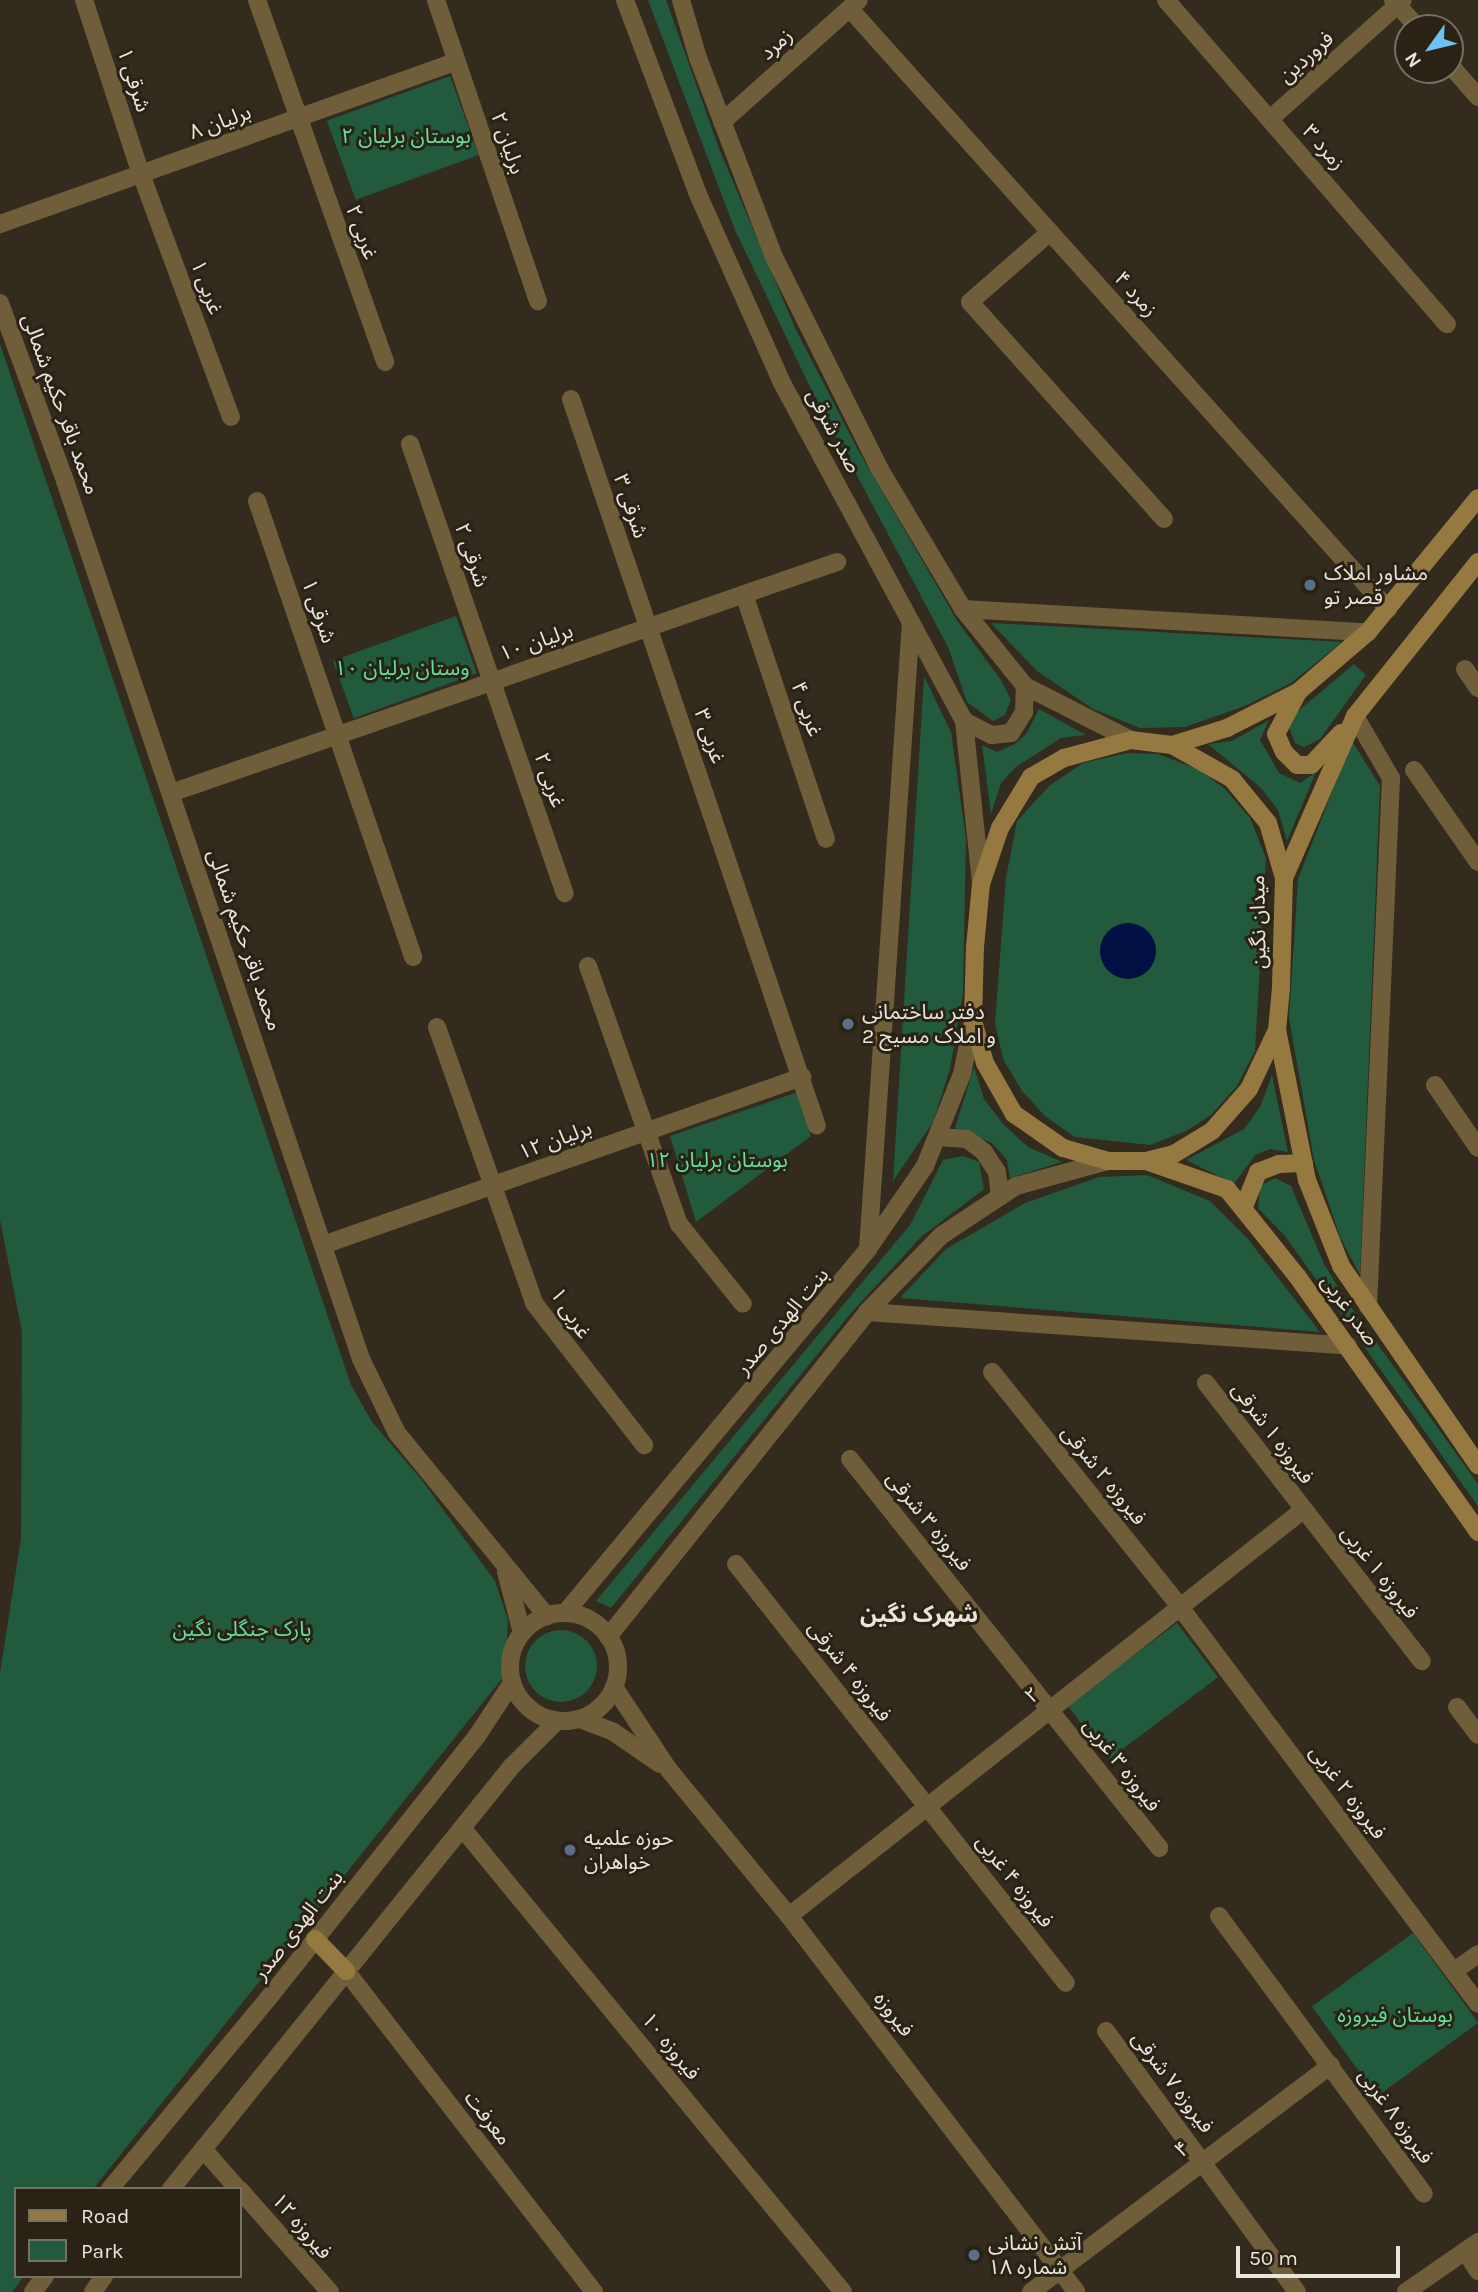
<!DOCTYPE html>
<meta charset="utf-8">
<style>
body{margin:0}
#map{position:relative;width:1478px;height:2292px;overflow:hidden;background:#332b1e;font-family:Karla,"Noto Sans Arabic",sans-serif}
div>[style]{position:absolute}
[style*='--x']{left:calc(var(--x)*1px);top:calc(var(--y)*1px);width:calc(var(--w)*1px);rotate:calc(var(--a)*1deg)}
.green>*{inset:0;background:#215a3c;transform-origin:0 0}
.round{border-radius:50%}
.water>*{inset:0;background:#001042}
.minor>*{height:18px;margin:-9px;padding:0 9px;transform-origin:9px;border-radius:9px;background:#705e3b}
.tertiary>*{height:18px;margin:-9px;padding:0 9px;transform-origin:9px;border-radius:9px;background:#705e3b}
.tertiary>.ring{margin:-9px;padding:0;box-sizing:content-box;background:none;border:18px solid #705e3b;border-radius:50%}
.secondary>*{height:18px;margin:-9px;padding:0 9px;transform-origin:9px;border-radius:9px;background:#967940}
.dots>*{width:19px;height:19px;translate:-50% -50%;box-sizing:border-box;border:4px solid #292215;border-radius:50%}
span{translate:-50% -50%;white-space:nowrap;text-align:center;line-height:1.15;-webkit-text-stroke:6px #292215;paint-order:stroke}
.street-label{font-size:21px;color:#e9e4dc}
.park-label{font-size:21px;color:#5ee39f}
.poi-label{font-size:21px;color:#e9e4dc}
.left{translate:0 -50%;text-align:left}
.neighbourhood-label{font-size:23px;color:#e9e4dc;font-weight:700}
.legend{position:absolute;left:14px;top:2187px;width:228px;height:91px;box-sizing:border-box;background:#292215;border:2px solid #767065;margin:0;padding:9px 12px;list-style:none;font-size:21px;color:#e9e4dc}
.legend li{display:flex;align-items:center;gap:14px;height:35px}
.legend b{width:35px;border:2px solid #767065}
.north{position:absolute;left:1394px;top:14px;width:70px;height:70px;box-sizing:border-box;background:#292215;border:2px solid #767065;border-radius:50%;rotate:236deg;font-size:19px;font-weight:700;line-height:28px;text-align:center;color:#e9e4dc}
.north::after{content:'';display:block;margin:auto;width:24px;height:32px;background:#6ec2f3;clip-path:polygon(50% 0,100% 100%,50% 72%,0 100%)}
.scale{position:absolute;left:1236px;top:2246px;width:164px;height:32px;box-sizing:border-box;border:4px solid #e9e4dc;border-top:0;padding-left:9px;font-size:21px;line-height:24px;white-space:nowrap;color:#e9e4dc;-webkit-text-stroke:5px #292215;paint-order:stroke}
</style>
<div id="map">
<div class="green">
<i style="clip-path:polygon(648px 0,666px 0,720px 151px,796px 330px,858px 450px,958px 622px,1001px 680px,1011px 700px,1005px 715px,993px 721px,967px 702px,948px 647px,810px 387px,735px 230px)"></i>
<i style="left:450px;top:76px;width:84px;height:131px;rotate:70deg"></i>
<i style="clip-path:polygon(0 344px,351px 1385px,372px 1422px,421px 1479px,495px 1581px,508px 1620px,505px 1675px,93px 2189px,16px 2189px,16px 2276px,24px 2276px,12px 2292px,0 2292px,0 1673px,21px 1538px,22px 1332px,0 1220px)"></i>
<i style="left:456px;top:616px;width:61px;height:131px;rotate:70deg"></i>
<i style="clip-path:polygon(991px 623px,1342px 642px,1291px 683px,1245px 706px,1185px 727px,1140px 728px,1093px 709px,1037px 671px)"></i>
<i style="clip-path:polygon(1354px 664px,1366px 675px,1320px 739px,1304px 747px,1295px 743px,1288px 725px,1298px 711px)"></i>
<i style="clip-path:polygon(924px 676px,951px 732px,966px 838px,963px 992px,950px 1069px,933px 1122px,893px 1181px)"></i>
<i style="clip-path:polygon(1039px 709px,1086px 735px,1061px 738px,1016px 767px,1001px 783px,991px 814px,982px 745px,997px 752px,1015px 744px,1026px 734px)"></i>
<i style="clip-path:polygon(1269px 720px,1260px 740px,1279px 773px,1300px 783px,1316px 772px,1287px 841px,1278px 810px,1261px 788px,1208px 744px,1232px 741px)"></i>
<i style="clip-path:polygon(1352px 741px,1380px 786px,1360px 1275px,1340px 1237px,1314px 1160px,1289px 1018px,1298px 879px)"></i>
<i style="clip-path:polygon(evenodd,1127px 753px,1158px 754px,1200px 770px,1225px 789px,1250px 818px,1266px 858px,1255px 1051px,1237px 1086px,1211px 1115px,1186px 1131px,1150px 1145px,1075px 1137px,1046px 1117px,1022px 1091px,1003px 1059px,995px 1023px,1006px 878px,1017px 821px,1049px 786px,1083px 763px,1127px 753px,1142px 927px,1154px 941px,1143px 974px,1116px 976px,1103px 963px,1103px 937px,1142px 927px)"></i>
<i style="clip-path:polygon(974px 1067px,984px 1099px,1004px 1125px,1028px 1147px,1062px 1162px,1010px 1178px,1007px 1160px,992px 1143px,955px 1128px)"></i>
<i style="clip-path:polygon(1272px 1075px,1288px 1152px,1270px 1149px,1255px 1155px,1234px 1184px,1186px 1160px,1244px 1129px,1260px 1107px)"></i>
<i style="clip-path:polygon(798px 1092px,811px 1136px,696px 1222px,670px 1136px)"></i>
<i style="clip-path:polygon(963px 1156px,979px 1162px,984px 1189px,921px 1237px,851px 1313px,611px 1608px,596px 1601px,910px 1225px,943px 1160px)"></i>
<i style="clip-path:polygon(1147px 1175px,1210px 1201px,1248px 1239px,1320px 1332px,900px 1298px,946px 1249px,1025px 1203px,1099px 1177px)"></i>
<i style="clip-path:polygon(1275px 1178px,1291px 1186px,1324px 1264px,1346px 1300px,1478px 1484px,1478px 1506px,1285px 1236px,1258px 1208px,1260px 1186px)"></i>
<i style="left:1177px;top:1623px;width:68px;height:137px;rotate:53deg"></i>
<i class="round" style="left:525px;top:1630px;width:72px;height:72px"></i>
<i style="left:1413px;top:1933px;width:111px;height:125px;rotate:54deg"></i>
</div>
<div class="water">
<i class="round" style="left:1100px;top:923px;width:56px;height:56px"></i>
</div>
<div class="minor">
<i style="--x:84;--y:0;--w:183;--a:71.9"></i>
<i style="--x:141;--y:174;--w:259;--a:69.7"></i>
<i style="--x:257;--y:0;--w:384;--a:70.5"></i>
<i style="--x:436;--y:0;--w:318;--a:71.3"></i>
<i style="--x:1166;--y:0;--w:429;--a:49.1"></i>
<i style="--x:1393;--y:0;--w:38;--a:48"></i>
<i style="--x:850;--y:9;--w:806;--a:48.12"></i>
<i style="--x:1450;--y:65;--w:43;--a:48.8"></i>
<i style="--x:1270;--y:119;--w:178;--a:-41.8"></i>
<i style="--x:722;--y:122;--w:183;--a:-41.7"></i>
<i style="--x:0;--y:224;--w:484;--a:-19.6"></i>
<i style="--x:1050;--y:232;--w:106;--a:138.8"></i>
<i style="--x:970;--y:302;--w:291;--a:48.2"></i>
<i style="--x:571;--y:399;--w:767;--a:71.31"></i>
<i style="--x:410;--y:444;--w:475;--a:71"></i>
<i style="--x:257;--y:501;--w:482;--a:71.1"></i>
<i style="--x:744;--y:594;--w:258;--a:71.5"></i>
<i style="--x:963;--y:609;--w:406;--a:3.3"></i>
<i style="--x:1465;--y:669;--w:23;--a:56"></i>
<i style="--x:1355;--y:716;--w:72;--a:59.9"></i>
<i style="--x:1391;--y:778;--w:529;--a:92.49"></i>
<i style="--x:1414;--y:770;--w:112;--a:55.2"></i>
<i style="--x:171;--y:793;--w:705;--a:-19.13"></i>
<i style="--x:588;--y:966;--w:274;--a:70.6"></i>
<i style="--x:679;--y:1224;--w:102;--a:51.3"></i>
<i style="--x:437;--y:1027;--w:293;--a:70.6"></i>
<i style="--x:534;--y:1303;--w:180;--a:52.2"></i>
<i style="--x:1435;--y:1085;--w:76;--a:55.7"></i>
<i style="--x:323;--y:1245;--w:508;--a:-19.33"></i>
<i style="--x:868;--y:1249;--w:628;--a:-86.08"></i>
<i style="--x:867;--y:1312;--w:482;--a:4"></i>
<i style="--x:992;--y:1372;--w:301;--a:51.3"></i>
<i style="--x:1180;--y:1607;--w:496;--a:53.1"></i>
<i style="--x:1206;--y:1383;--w:352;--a:52.2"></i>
<i style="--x:850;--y:1459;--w:497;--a:51.5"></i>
<i style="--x:736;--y:1564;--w:533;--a:51.78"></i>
<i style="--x:1457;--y:1707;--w:35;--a:53"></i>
<i style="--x:463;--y:1829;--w:599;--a:50.62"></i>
<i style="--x:789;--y:1916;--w:655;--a:-38.3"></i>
<i style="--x:1219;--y:1916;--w:345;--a:53.6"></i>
<i style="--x:1454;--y:1971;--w:29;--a:-35"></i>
<i style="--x:1106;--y:2031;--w:323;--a:53.8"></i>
<i style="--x:203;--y:2149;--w:53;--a:48.8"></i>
<i style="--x:240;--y:2190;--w:136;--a:48.6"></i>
<i style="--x:1465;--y:2251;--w:24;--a:57"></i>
<i style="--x:1031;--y:2292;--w:376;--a:-37.1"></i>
</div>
<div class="tertiary">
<i style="--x:625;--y:0;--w:205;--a:69.4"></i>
<i style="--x:697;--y:192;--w:207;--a:66"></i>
<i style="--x:781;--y:381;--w:386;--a:61.7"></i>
<i style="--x:964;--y:721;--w:164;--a:84"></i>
<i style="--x:681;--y:0;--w:60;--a:73.7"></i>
<i style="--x:698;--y:58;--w:213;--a:69.1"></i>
<i style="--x:774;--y:257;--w:236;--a:63.5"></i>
<i style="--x:879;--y:468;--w:164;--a:59.2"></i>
<i style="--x:963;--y:609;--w:99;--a:51.2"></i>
<i style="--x:1025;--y:686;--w:119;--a:27"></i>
<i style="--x:0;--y:303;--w:189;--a:69.9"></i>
<i style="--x:65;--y:481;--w:927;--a:71.37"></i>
<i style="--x:361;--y:1359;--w:82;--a:64.1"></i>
<i style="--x:397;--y:1433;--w:237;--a:50.7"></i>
<i style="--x:964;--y:721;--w:31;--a:27"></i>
<i style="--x:992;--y:735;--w:19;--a:-6"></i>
<i style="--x:1011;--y:733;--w:25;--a:-58"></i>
<i style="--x:1024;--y:712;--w:26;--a:-88"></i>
<i style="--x:937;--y:1137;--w:30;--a:4"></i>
<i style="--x:967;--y:1139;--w:21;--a:37"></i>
<i style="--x:984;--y:1152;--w:24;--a:57"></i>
<i style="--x:997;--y:1172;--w:25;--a:83"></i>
<i style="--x:506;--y:1572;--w:63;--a:75.3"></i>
<i style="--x:565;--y:1613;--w:474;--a:-50.2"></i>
<i style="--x:868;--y:1249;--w:101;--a:-55.5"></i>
<i style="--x:925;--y:1166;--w:99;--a:-68.1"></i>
<i style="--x:962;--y:1074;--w:54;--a:-78.3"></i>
<i class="ring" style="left:510px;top:1613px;width:90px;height:90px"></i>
<i style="--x:608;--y:1637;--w:416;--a:-51.4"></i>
<i style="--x:867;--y:1312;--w:107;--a:-45.8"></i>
<i style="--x:942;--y:1235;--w:89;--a:-33.5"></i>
<i style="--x:1016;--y:1186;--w:95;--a:-15.2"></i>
<i style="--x:614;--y:1687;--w:100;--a:56.5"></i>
<i style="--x:669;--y:1770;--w:189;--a:50.6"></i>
<i style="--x:789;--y:1916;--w:473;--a:52.6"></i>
<i style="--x:580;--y:1719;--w:34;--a:21"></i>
<i style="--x:612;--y:1731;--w:58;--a:34.5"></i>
<i style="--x:346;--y:1971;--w:406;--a:52.3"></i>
<i style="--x:110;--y:2189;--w:252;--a:-50.3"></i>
<i style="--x:271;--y:1995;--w:331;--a:-51.5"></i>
<i style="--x:477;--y:1736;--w:64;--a:-56.6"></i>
<i style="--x:171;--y:2189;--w:543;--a:-51.13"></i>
<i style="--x:512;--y:1766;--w:64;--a:-45"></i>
<i style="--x:33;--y:2292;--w:20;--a:-53"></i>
<i style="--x:93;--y:2292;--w:19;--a:-55"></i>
<i style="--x:1406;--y:2292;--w:88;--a:-34.8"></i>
</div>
<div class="secondary">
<i style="--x:1298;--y:692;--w:47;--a:117.6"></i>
<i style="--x:1276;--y:734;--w:20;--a:66"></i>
<i style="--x:1284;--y:752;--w:18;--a:45"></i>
<i style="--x:1297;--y:765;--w:14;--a:0"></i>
<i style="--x:1311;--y:765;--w:44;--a:-46.8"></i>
<i style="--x:1131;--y:740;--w:41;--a:7"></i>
<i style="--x:1172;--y:745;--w:69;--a:29.5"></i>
<i style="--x:1232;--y:779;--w:57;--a:50.7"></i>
<i style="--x:1268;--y:823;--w:57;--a:73.8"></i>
<i style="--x:1284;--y:878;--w:110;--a:91.6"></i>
<i style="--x:1281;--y:988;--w:42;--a:95.4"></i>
<i style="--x:1277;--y:1030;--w:65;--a:115.4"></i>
<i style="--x:1249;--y:1089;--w:56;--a:131.4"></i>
<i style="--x:1212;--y:1131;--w:44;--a:148.8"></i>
<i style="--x:1174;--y:1154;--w:29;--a:166"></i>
<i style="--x:1146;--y:1161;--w:38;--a:180"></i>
<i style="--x:1108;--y:1161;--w:47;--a:-163.9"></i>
<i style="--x:1063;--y:1148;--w:60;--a:-145.2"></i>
<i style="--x:1014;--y:1114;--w:59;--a:-119.6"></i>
<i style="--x:985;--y:1063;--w:44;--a:-105.9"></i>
<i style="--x:973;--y:1021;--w:74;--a:-88.5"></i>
<i style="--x:975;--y:947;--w:63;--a:-84.6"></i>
<i style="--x:981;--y:884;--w:59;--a:-71.3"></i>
<i style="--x:1000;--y:828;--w:60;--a:-58.7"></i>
<i style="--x:1031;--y:777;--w:38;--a:-30"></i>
<i style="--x:1064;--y:758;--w:69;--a:-15"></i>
<i style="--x:1172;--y:745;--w:58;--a:-17.2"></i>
<i style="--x:1227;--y:728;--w:80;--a:-26.9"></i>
<i style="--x:1298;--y:692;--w:92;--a:-40.6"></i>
<i style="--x:1368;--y:632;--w:173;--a:-50.6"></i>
<i style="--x:1284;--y:878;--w:177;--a:-66.3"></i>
<i style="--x:1355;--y:716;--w:197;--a:-51.4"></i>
<i style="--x:1277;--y:1030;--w:153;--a:78.7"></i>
<i style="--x:1307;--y:1180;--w:92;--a:68.4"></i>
<i style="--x:1341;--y:1266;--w:242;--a:55.5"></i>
<i style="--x:1146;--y:1161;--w:86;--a:19.1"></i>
<i style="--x:1227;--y:1189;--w:112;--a:51.2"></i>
<i style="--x:1297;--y:1276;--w:314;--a:54.7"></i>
<i style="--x:1243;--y:1209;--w:40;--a:-68"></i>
<i style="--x:1258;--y:1172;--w:22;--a:-21"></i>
<i style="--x:1279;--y:1164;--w:25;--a:-2"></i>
<i style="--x:315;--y:1939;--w:45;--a:45.9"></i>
</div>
<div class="dots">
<i style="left:1310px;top:585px;background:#5c6f8a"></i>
<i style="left:848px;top:1024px;background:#5c6f8a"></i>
<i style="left:570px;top:1850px;background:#5c6f8a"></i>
<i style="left:974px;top:2255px;background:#5c6f8a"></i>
</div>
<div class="street-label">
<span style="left:776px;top:44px;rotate:-42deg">زمرد</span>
<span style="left:1306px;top:57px;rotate:-42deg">فروردین</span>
<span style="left:134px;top:80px;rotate:72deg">۱ شرقی</span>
<span style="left:220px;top:122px;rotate:-20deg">برلیان ۸</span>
<span style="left:508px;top:143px;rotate:71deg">برلیان ۲</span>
<span style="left:1324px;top:147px;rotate:49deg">زمرد ۳</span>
<span style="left:362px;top:232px;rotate:70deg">۲ غربی</span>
<span style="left:207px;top:287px;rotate:70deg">۱ غربی</span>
<span style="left:1136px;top:294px;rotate:48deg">زمرد ۴</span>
<span style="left:61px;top:404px;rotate:70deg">محمد باقر حکیم شمالی</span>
<span style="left:834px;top:431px;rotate:62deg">صدر شرقی</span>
<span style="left:631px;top:506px;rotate:71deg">۳ شرقی</span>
<span style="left:472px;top:555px;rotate:71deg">۲ شرقی</span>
<span style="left:319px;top:611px;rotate:71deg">۱ شرقی</span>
<span style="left:536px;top:642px;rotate:-19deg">برلیان ۱۰</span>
<span style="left:807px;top:709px;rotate:71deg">۴ غربی</span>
<span style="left:710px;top:736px;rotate:71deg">۳ غربی</span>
<span style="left:550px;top:780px;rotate:71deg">۲ غربی</span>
<span style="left:1258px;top:922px;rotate:-91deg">میدان نگین</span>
<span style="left:245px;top:940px;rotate:71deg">محمد باقر حکیم شمالی</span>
<span style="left:555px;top:1140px;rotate:-20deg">برلیان ۱۲</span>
<span style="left:1350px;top:1310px;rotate:54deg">صدر غربی</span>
<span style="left:571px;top:1313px;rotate:57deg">۱ غربی</span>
<span style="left:782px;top:1321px;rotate:-50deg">بنت الهدی صدر</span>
<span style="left:1273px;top:1433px;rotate:53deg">فیروزه ۱ شرقی</span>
<span style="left:1104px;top:1475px;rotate:51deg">فیروزه ۲ شرقی</span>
<span style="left:929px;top:1521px;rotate:51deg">فیروزه ۳ شرقی</span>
<span style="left:1380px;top:1572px;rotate:52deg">فیروزه ۱ غربی</span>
<span style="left:850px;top:1671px;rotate:52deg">فیروزه ۴ شرقی</span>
<span style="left:1032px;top:1695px;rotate:-38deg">۲</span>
<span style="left:1122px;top:1765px;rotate:52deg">فیروزه ۳ غربی</span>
<span style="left:1348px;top:1792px;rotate:53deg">فیروزه ۲ غربی</span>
<span style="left:1015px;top:1881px;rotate:52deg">فیروزه ۴ غربی</span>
<span style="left:298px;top:1925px;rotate:-52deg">بنت الهدی صدر</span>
<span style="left:894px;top:2014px;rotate:52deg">فیروزه</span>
<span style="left:671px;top:2046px;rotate:51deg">فیروزه ۱۰</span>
<span style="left:1173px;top:2082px;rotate:53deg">فیروزه ۷ شرقی</span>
<span style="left:1396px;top:2116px;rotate:54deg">فیروزه ۸ غربی</span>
<span style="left:488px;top:2118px;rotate:52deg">معرفت</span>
<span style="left:1182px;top:2149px;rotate:-37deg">۴</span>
<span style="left:302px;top:2226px;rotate:49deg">فیروزه ۱۲</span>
</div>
<div class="park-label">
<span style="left:406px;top:136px">بوستان برلیان ۲</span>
<span style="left:402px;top:668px">وستان برلیان ۱۰</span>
<span style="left:717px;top:1160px">بوستان برلیان ۱۲</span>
<span style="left:242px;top:1629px">پارک جنگلی نگین</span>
<span style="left:1395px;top:2015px">بوستان فیروزه</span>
</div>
<div class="poi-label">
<span class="left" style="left:1324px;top:585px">مشاور املاک<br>قصر تو</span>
<span class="left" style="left:862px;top:1024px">دفتر ساختمانی<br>و املاک مسیح 2</span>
<span class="left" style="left:584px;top:1850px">حوزه علمیه<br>خواهران</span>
<span class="left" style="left:988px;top:2255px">آتش نشانی<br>شماره ۱۸</span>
</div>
<div class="neighbourhood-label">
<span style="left:919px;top:1615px">شهرک نگین</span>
</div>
<ul class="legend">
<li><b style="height:9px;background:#967940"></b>Road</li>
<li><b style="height:19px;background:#215a3c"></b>Park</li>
</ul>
<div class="north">N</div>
<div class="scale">50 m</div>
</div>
